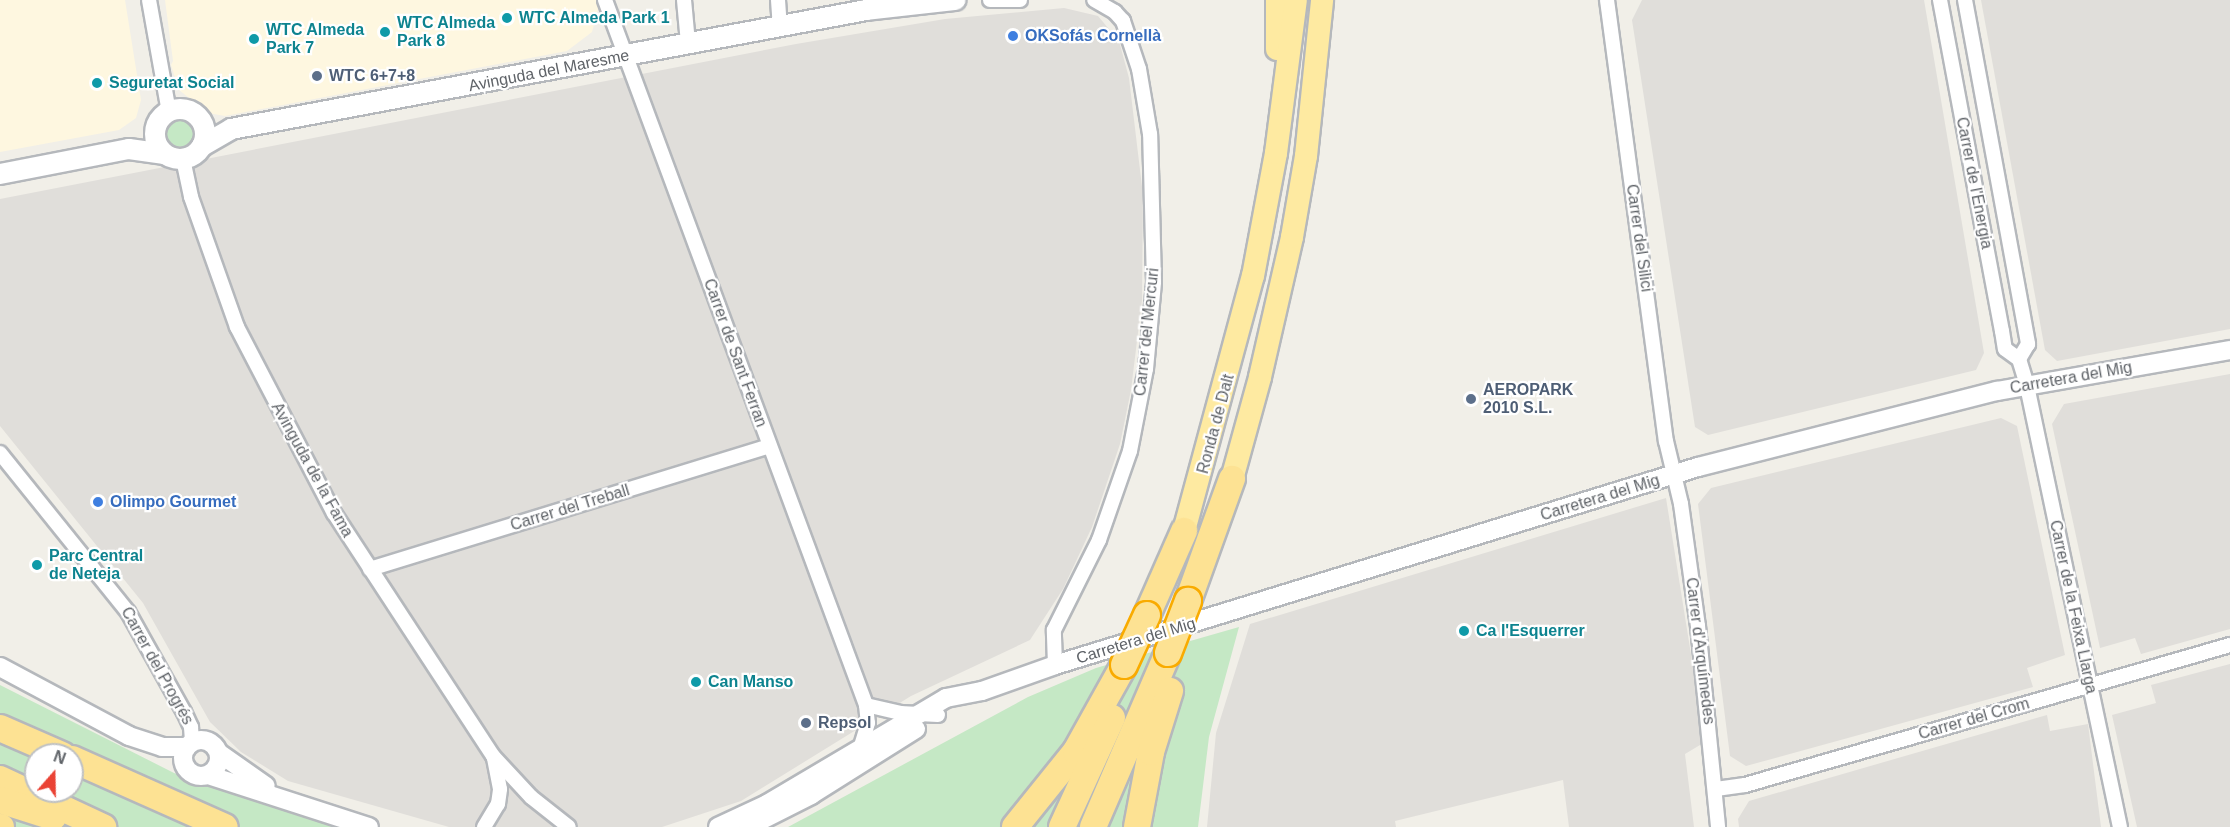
<!DOCTYPE html>
<meta charset="utf-8">
<style>
body{margin:0}
#map{position:relative;width:2230px;height:827px;overflow:hidden;background:#f1efe8;font-family:Helvetica,sans-serif}
div>[style]{position:absolute}
[style*='--x']{left:calc(var(--x)*1px);top:calc(var(--y)*1px);width:calc(var(--w)*1px);rotate:calc(var(--a)*1deg)}
.commercial>*{inset:0;background:#fef7e0}
.industrial>*{inset:0;background:#e0deda}
.green>*{inset:0;background:#c5e8c5}
.round{border-radius:50%}
.roads{filter:drop-shadow(2px 0 #b5b8bc) drop-shadow(-2px 0 #b5b8bc) drop-shadow(0 2px #b5b8bc) drop-shadow(0 -2px #b5b8bc)}
.minor>*{height:14px;margin:-7px;padding:0 7px;transform-origin:7px;border-radius:7px;background:#fff}
.tertiary>*{height:18px;margin:-9px;padding:0 9px;transform-origin:9px;border-radius:9px;background:#fff}
.tertiary>.ring{margin:-9px;padding:0;box-sizing:content-box;background:none;border:18px solid #fff;border-radius:50%}
.secondary>*{height:20px;margin:-10px;padding:0 10px;transform-origin:10px;border-radius:10px;background:#fff}
.secondary>.ring{margin:-10px;padding:0;box-sizing:content-box;background:none;border:20px solid #fff;border-radius:50%}
.trunk>*{height:22px;margin:-11px;padding:0 11px;transform-origin:11px;border-radius:11px;background:#feeaa1}
.motorway>*{height:26px;margin:-13px;padding:0 13px;transform-origin:13px;border-radius:13px;background:#fde293}
.bridges{filter:drop-shadow(2px 0 #f9ab00) drop-shadow(-2px 0 #f9ab00) drop-shadow(0 2px #f9ab00) drop-shadow(0 -2px #f9ab00)}
.motorway-bridge>*{height:26px;margin:-13px;padding:0 13px;transform-origin:13px;border-radius:13px;background:#fde293}
.dots>*{width:16px;height:16px;translate:-50% -50%;box-sizing:border-box;border:3px solid #fff;border-radius:50%}
span{translate:-50% -50%;white-space:nowrap;text-align:center;line-height:1.15;-webkit-text-stroke:4.5px #fff;paint-order:stroke}
.culture-label{font-size:16px;color:#0d838f;font-weight:700}
.left{translate:0 -50%;text-align:left}
.shop-label{font-size:16px;color:#366cbe;font-weight:700}
.street-label{font-size:16px;color:#5f6368}
.service-label{font-size:16px;color:#4e5e75;font-weight:700}
.north{position:absolute;left:24px;top:743px;width:60px;height:60px;box-sizing:border-box;background:#fff;border:2px solid #bfc1c3;border-radius:50%;rotate:20deg;font-size:16px;font-weight:700;line-height:24px;text-align:center;color:#5f6368}
.north::after{content:'';display:block;margin:auto;width:21px;height:27px;background:#ea4335;clip-path:polygon(50% 0,100% 100%,50% 72%,0 100%)}
</style>
<div id="map">
<div class="commercial">
<i style="clip-path:polygon(0 0,125px 0,141px 100px,136px 118px,119px 130px,0 152px)"></i>
<i style="clip-path:polygon(165px 0,598px 0,599px 6px,592px 32px,567px 51px,225px 116px,208px 113px,179px 90px,171px 65px,173px 61px)"></i>
</div>
<div class="industrial">
<i style="clip-path:polygon(1642px 0,1924px 0,1984px 353px,1976px 370px,1708px 435px,1695px 427px,1632px 20px)"></i>
<i style="clip-path:polygon(1981px 0,2230px 0,2230px 329px,2057px 361px,2045px 350px)"></i>
<i style="clip-path:polygon(1064px 8px,1098px 16px,1119px 41px,1129px 78px,1143px 195px,1142px 300px,1131px 390px,1120px 444px,1092px 527px,1063px 589px,1030px 640px,911px 696px,741px 801px,662px 827px,449px 827px,288px 781px,241px 752px,210px 722px,143px 603px,0 426px,0 199px,796px 44px,945px 19px)"></i>
<i style="clip-path:polygon(2230px 374px,2230px 629px,2141px 654px,2135px 638px,2100px 648px,2052px 424px,2064px 404px)"></i>
<i style="clip-path:polygon(2001px 418px,2017px 426px,2065px 655px,2027px 668px,2033px 687px,1746px 766px,1730px 756px,1698px 504px,1711px 488px)"></i>
<i style="clip-path:polygon(1666px 498px,1705px 742px,1685px 754px,1694px 827px,1569px 827px,1563px 780px,1395px 821px,1396px 827px,1207px 827px,1216px 733px,1250px 624px)"></i>
<i style="clip-path:polygon(2230px 664px,2230px 827px,2137px 827px,2112px 715px,2156px 703px,2151px 685px)"></i>
<i style="clip-path:polygon(2047px 715px,2050px 731px,2088px 724px,2101px 827px,1739px 827px,1738px 819px,1749px 801px)"></i>
</div>
<div class="green">
<i class="round" style="left:166px;top:119px;width:28px;height:28px"></i>
<i style="clip-path:polygon(1239px 627px,1209px 737px,1198px 827px,788px 827px,1028px 697px,1096px 668px)"></i>
<i style="clip-path:polygon(evenodd,0 685px,174px 773px,343px 827px,0 827px,0 685px,36px 755px,72px 755px,72px 791px,36px 791px,36px 755px)"></i>
</div>
<div class="roads">
<div class="minor">
<i style="--x:149;--y:0;--w:114;--a:79.9"></i>
<i style="--x:605;--y:0;--w:752;--a:69.68"></i>
<i style="--x:866;--y:705;--w:18;--a:84"></i>
<i style="--x:868;--y:723;--w:27;--a:107"></i>
<i style="--x:684;--y:0;--w:43;--a:84.7"></i>
<i style="--x:778;--y:0;--w:26;--a:86"></i>
<i style="--x:990;--y:0;--w:30;--a:0"></i>
<i style="--x:1607;--y:0;--w:445;--a:82.4"></i>
<i style="--x:1666;--y:441;--w:65;--a:76.6"></i>
<i style="--x:1681;--y:504;--w:123;--a:82.1"></i>
<i style="--x:1698;--y:626;--w:202;--a:84.3"></i>
<i style="--x:1940;--y:0;--w:337;--a:79.4"></i>
<i style="--x:2002;--y:331;--w:18;--a:81"></i>
<i style="--x:2005;--y:349;--w:17;--a:36"></i>
<i style="--x:2019;--y:359;--w:28;--a:73"></i>
<i style="--x:2027;--y:386;--w:451;--a:78.1"></i>
<i style="--x:1965;--y:0;--w:350;--a:79.6"></i>
<i style="--x:2028;--y:344;--w:17;--a:121"></i>
<i style="--x:183;--y:159;--w:39;--a:78"></i>
<i style="--x:191;--y:197;--w:138;--a:70.5"></i>
<i style="--x:237;--y:327;--w:210;--a:62.5"></i>
<i style="--x:334;--y:513;--w:290;--a:56.8"></i>
<i style="--x:493;--y:756;--w:56;--a:47.2"></i>
<i style="--x:531;--y:797;--w:48;--a:38.3"></i>
<i style="--x:0;--y:453;--w:204;--a:51.2"></i>
<i style="--x:128;--y:612;--w:115;--a:60.8"></i>
<i style="--x:184;--y:712;--w:17;--a:65"></i>
<i style="--x:191;--y:727;--w:16;--a:86"></i>
<i style="--x:370;--y:569;--w:418;--a:-17.1"></i>
<i style="--x:1055;--y:665;--w:35;--a:-92"></i>
<i style="--x:1054;--y:630;--w:101;--a:-63.4"></i>
<i style="--x:1099;--y:540;--w:94;--a:-70.8"></i>
<i style="--x:1130;--y:451;--w:84;--a:-79"></i>
<i style="--x:1146;--y:369;--w:87;--a:-84.7"></i>
<i style="--x:1154;--y:282;--w:148;--a:-91.5"></i>
<i style="--x:1150;--y:134;--w:66;--a:-99.6"></i>
<i style="--x:1139;--y:69;--w:51;--a:-108.4"></i>
<i style="--x:1123;--y:21;--w:12;--a:-132"></i>
<i style="--x:1115;--y:12;--w:24;--a:-150"></i>
<i style="--x:866;--y:705;--w:35;--a:13"></i>
<i style="--x:900;--y:713;--w:38;--a:3"></i>
<i style="--x:1716;--y:789;--w:29;--a:-8"></i>
<i style="--x:1745;--y:785;--w:505;--a:-16.1"></i>
<i style="--x:484;--y:827;--w:27;--a:-59"></i>
<i style="--x:498;--y:804;--w:15;--a:-82"></i>
<i style="--x:500;--y:789;--w:32;--a:-101"></i>
</div>
<div class="tertiary">
<i style="--x:0;--y:667;--w:146;--a:28.1"></i>
<i style="--x:129;--y:736;--w:35;--a:18"></i>
<i style="--x:162;--y:747;--w:25;--a:0"></i>
<i class="ring" style="left:183px;top:740px;width:18px;height:18px"></i>
<i style="--x:219;--y:753;--w:57;--a:35.1"></i>
<i style="--x:208;--y:775;--w:169;--a:17.9"></i>
<i style="--x:718;--y:827;--w:54;--a:-25.1"></i>
<i style="--x:767;--y:804;--w:208;--a:-30.6"></i>
<i style="--x:946;--y:698;--w:37;--a:-11"></i>
<i style="--x:982;--y:691;--w:77;--a:-19.6"></i>
<i style="--x:1055;--y:665;--w:673;--a:-17.12"></i>
<i style="--x:1698;--y:467;--w:309;--a:-14.3"></i>
<i style="--x:1997;--y:391;--w:237;--a:-10"></i>
<i style="--x:748;--y:827;--w:71;--a:-26.9"></i>
<i style="--x:811;--y:795;--w:124;--a:-32.2"></i>
</div>
<div class="secondary">
<i class="ring" style="left:155px;top:109px;width:30px;height:30px"></i>
<i style="--x:202;--y:146;--w:34;--a:-30"></i>
<i style="--x:231;--y:129;--w:646;--a:-10.61"></i>
<i style="--x:866;--y:10;--w:90;--a:-6.4"></i>
<i style="--x:0;--y:174;--w:131;--a:-11"></i>
<i style="--x:129;--y:149;--w:36;--a:8"></i>
</div>
<div class="trunk">
<i style="--x:1277;--y:49;--w:49;--a:-90"></i>
<i style="--x:1232;--y:479;--w:106;--a:-74.6"></i>
<i style="--x:1260;--y:377;--w:144;--a:-77.1"></i>
<i style="--x:1292;--y:237;--w:82;--a:-80.2"></i>
<i style="--x:1306;--y:156;--w:157;--a:-84.1"></i>
<i style="--x:1184;--y:531;--w:264;--a:-74.9"></i>
<i style="--x:1253;--y:276;--w:125;--a:-79.4"></i>
<i style="--x:1276;--y:153;--w:154;--a:-82.6"></i>
</div>
<div class="motorway">
<i style="--x:1188;--y:601;--w:130;--a:-70.2"></i>
<i style="--x:1147;--y:615;--w:92;--a:-66.2"></i>
<i style="--x:0;--y:728;--w:68;--a:23.5"></i>
<i style="--x:72;--y:759;--w:167;--a:24"></i>
<i style="--x:0;--y:779;--w:114;--a:25"></i>
<i style="--x:0;--y:800;--w:56;--a:17.8"></i>
<i style="--x:0;--y:827;--w:1;--a:0"></i>
<i style="--x:1015;--y:827;--w:97;--a:-51.2"></i>
<i style="--x:1076;--y:751;--w:98;--a:-60.8"></i>
<i style="--x:1062;--y:827;--w:120;--a:-65.4"></i>
<i style="--x:1093;--y:827;--w:189;--a:-66.7"></i>
<i style="--x:1137;--y:827;--w:76;--a:-79.4"></i>
<i style="--x:1151;--y:752;--w:64;--a:-72.7"></i>
</div>
</div>
<div class="bridges">
<div class="motorway-bridge">
<i style="--x:1168;--y:653;--w:56;--a:-69"></i>
<i style="--x:1124;--y:665;--w:55;--a:-65.3"></i>
</div>
</div>
<div class="dots">
<i style="left:507px;top:18px;background:#0f9aa8"></i>
<i style="left:385px;top:32px;background:#0f9aa8"></i>
<i style="left:1013px;top:36px;background:#3f7fe0"></i>
<i style="left:254px;top:39px;background:#0f9aa8"></i>
<i style="left:317px;top:76px;background:#5c6f8a"></i>
<i style="left:97px;top:83px;background:#0f9aa8"></i>
<i style="left:1471px;top:399px;background:#5c6f8a"></i>
<i style="left:98px;top:502px;background:#3f7fe0"></i>
<i style="left:37px;top:565px;background:#0f9aa8"></i>
<i style="left:1464px;top:631px;background:#0f9aa8"></i>
<i style="left:696px;top:682px;background:#0f9aa8"></i>
<i style="left:806px;top:723px;background:#5c6f8a"></i>
</div>
<div class="culture-label">
<span class="left" style="left:519px;top:18px">WTC Almeda Park 1</span>
<span class="left" style="left:397px;top:32px">WTC Almeda<br>Park 8</span>
<span class="left" style="left:266px;top:39px">WTC Almeda<br>Park 7</span>
<span class="left" style="left:109px;top:83px">Seguretat Social</span>
<span class="left" style="left:49px;top:565px">Parc Central<br>de Neteja</span>
<span class="left" style="left:1476px;top:631px">Ca l'Esquerrer</span>
<span class="left" style="left:708px;top:682px">Can Manso</span>
</div>
<div class="shop-label">
<span class="left" style="left:1025px;top:36px">OKSofás Cornellà</span>
<span class="left" style="left:110px;top:502px">Olimpo Gourmet</span>
</div>
<div class="street-label">
<span style="left:549px;top:71px;rotate:-11deg">Avinguda del Maresme</span>
<span style="left:1974px;top:183px;rotate:79deg">Carrer de l'Energia</span>
<span style="left:1639px;top:238px;rotate:82deg">Carrer del Silici</span>
<span style="left:1147px;top:332px;rotate:-84deg">Carrer del Mercuri</span>
<span style="left:735px;top:353px;rotate:70deg">Carrer de Sant Ferran</span>
<span style="left:2071px;top:378px;rotate:-10deg">Carretera del Mig</span>
<span style="left:1216px;top:424px;rotate:-75deg">Ronda de Dalt</span>
<span style="left:312px;top:470px;rotate:61deg">Avinguda de la Fama</span>
<span style="left:1600px;top:498px;rotate:-17deg">Carretera del Mig</span>
<span style="left:570px;top:508px;rotate:-17deg">Carrer del Treball</span>
<span style="left:2073px;top:607px;rotate:78deg">Carrer de la Feixa Llarga</span>
<span style="left:1136px;top:641px;rotate:-17deg">Carretera del Mig</span>
<span style="left:1700px;top:651px;rotate:83deg">Carrer d'Arquímedes</span>
<span style="left:157px;top:666px;rotate:61deg">Carrer del Progrés</span>
<span style="left:1974px;top:719px;rotate:-16deg">Carrer del Crom</span>
</div>
<div class="service-label">
<span class="left" style="left:329px;top:76px">WTC 6+7+8</span>
<span class="left" style="left:1483px;top:399px">AEROPARK<br>2010 S.L.</span>
<span class="left" style="left:818px;top:723px">Repsol</span>
</div>
<div class="north">N</div>
</div>
